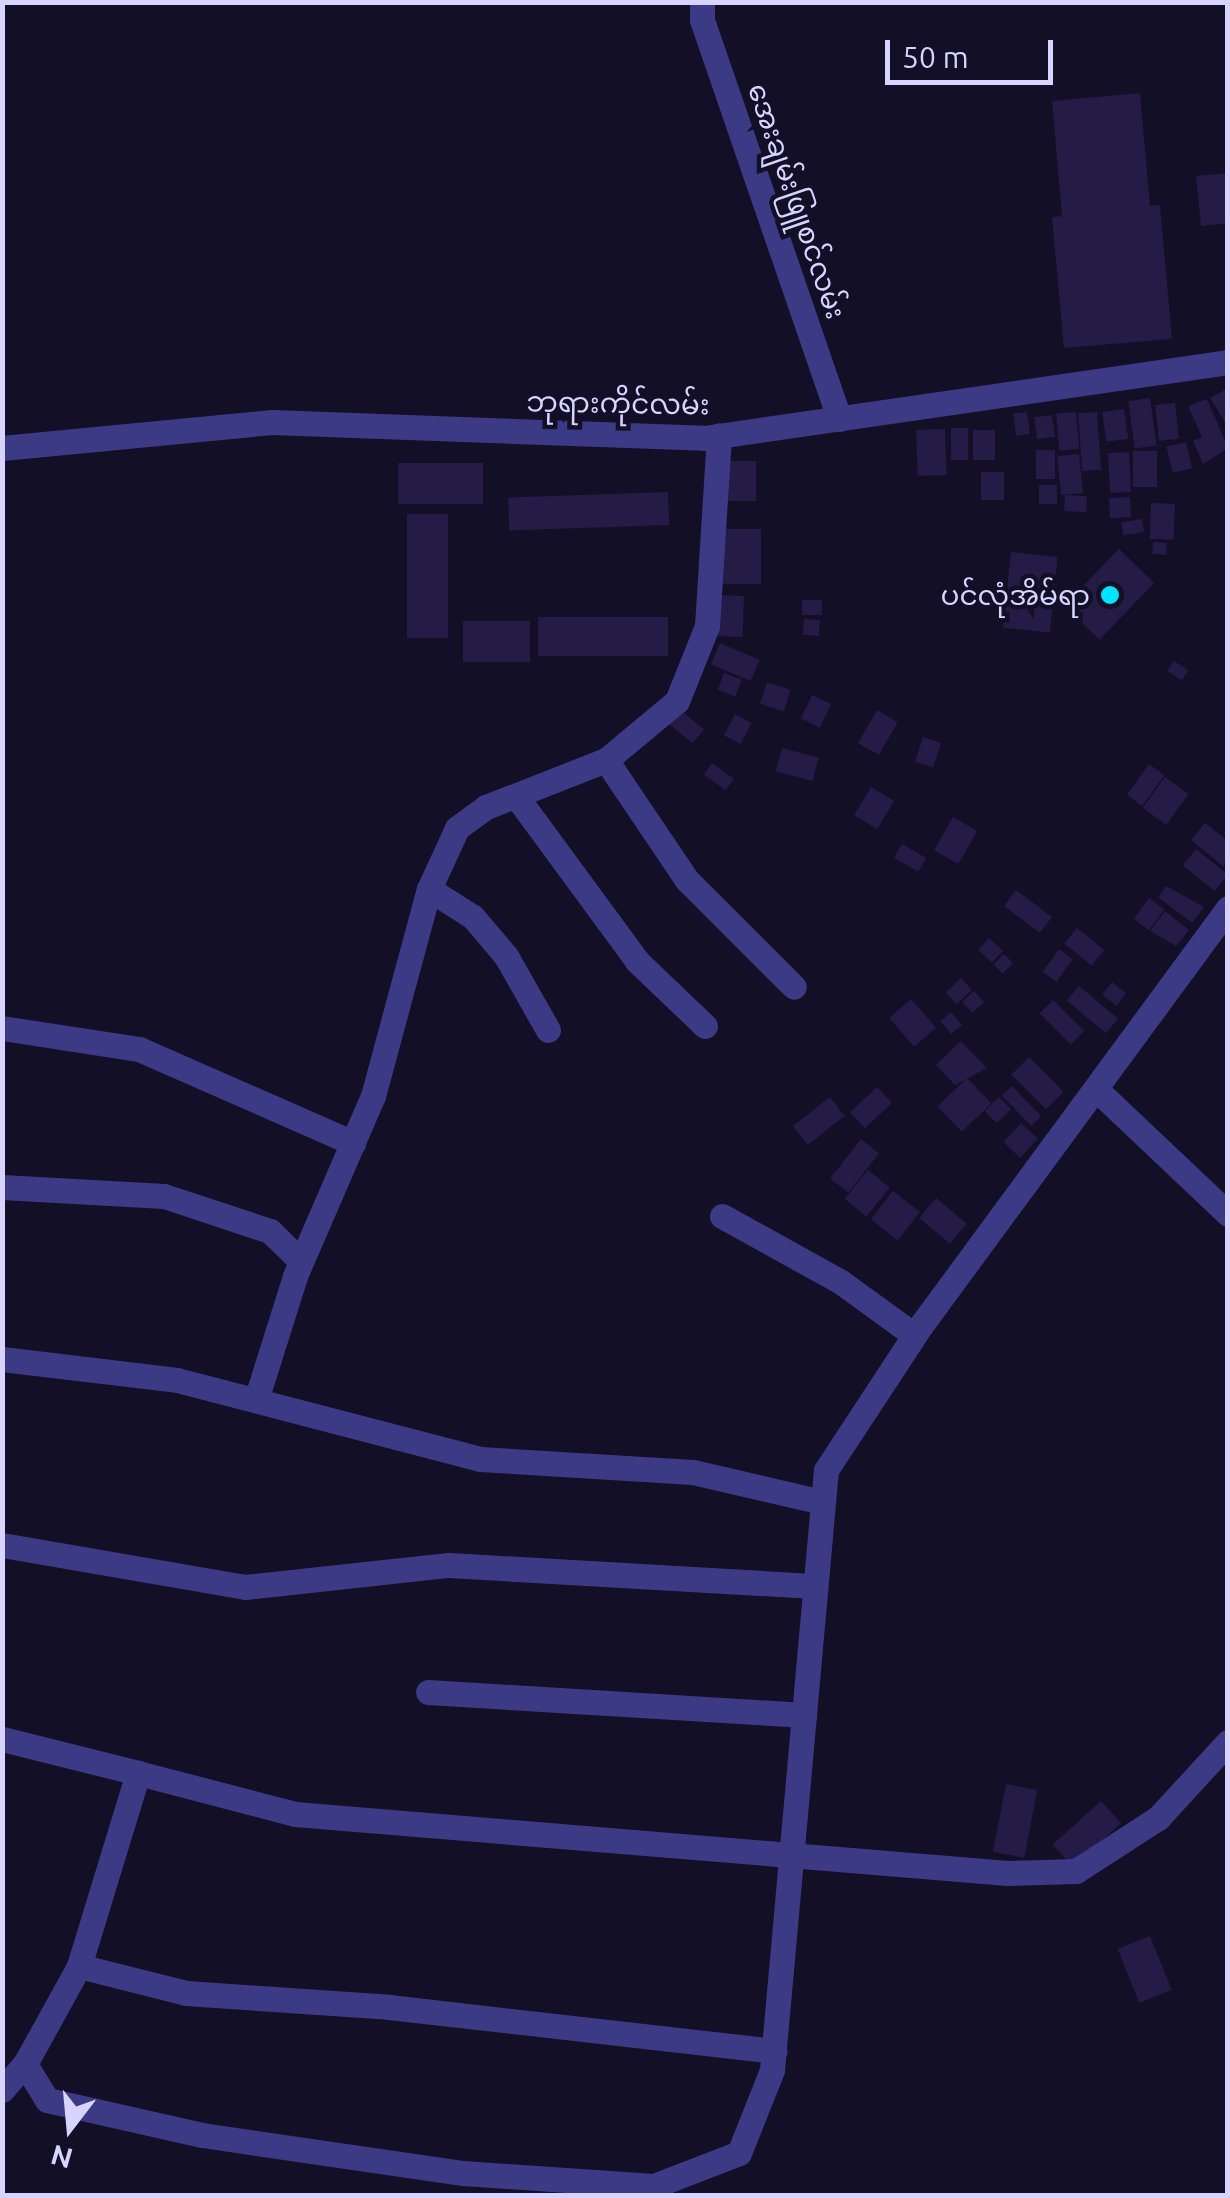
<!DOCTYPE html>
<meta charset="utf-8">
<style>
body{margin:0}
#map{position:relative;width:1230px;height:2198px;overflow:hidden;background:#130f26;font-family:Ubuntu,"Noto Sans Myanmar",sans-serif}
div>[style]{position:absolute}
[style*='--x']{left:calc(var(--x)*1px);top:calc(var(--y)*1px);width:calc(var(--w)*1px);rotate:calc(var(--a)*1deg)}
.building>*{inset:0;background:#241b47;transform-origin:0 0}
.minor>*{height:25px;margin:-12.5px;padding:0 12.5px;transform-origin:12.5px;border-radius:12.5px;background:#3d3a85}
.dots>*{width:28px;height:28px;translate:-50% -50%;box-sizing:border-box;border:5px solid #130f26;border-radius:50%}
span{translate:-50% -50%;white-space:nowrap;text-align:center;line-height:1.15;-webkit-text-stroke:9px #130f26;paint-order:stroke}
.street-label{font-size:28px;color:#d9d4ff}
.poi-label{font-size:28px;color:#d9d4ff}
.right{translate:-100% -50%;text-align:right}
.frame{position:absolute;inset:0;border:5px solid #d9d4ff;pointer-events:none}
.north{position:absolute;left:20px;top:2078px;width:100px;height:100px;-webkit-text-stroke:8px #130f26;paint-order:stroke;rotate:196deg;font-size:28px;font-weight:700;line-height:40px;text-align:center;color:#d9d4ff}
.north::after{content:'';display:block;margin:auto;width:35px;height:45px;background:#d9d4ff;clip-path:polygon(50% 0,100% 100%,50% 72%,0 100%)}
.scale{position:absolute;left:885px;top:40px;width:168px;height:45px;box-sizing:border-box;border:5px solid #d9d4ff;border-top:0;padding-left:12px;font-size:30px;line-height:35px;white-space:nowrap;color:#d9d4ff;-webkit-text-stroke:8px #130f26;paint-order:stroke}
</style>
<div id="map">
<div class="building">
<i style="clip-path:polygon(1140px 93px,1150px 206px,1160px 205px,1172px 339px,1064px 348px,1052px 217px,1062px 216px,1052px 101px)"></i>
<i style="clip-path:polygon(1228px 173px,1228px 223px,1201px 226px,1196px 176px)"></i>
<i style="clip-path:polygon(1228px 388px,1228px 427px,1210px 398px)"></i>
<i style="left:1150px;top:398px;width:48px;height:22px;rotate:82deg"></i>
<i style="clip-path:polygon(1207px 399px,1228px 448px,1203px 464px,1193px 441px,1202px 437px,1188px 406px)"></i>
<i style="left:1175px;top:403px;width:36px;height:20px;rotate:84deg"></i>
<i style="left:1124px;top:409px;width:30px;height:22px;rotate:82deg"></i>
<i style="left:1027px;top:412px;width:22px;height:14px;rotate:82deg"></i>
<i style="left:1076px;top:412px;width:37px;height:20px;rotate:85deg"></i>
<i style="left:1097px;top:412px;width:58px;height:19px;rotate:86deg"></i>
<i style="left:1052px;top:415px;width:22px;height:18px;rotate:82deg"></i>
<i style="left:951px;top:428px;width:17px;height:32px"></i>
<i style="left:945px;top:429px;width:46px;height:29px;rotate:88deg"></i>
<i style="left:973px;top:430px;width:22px;height:30px"></i>
<i style="left:1186px;top:442px;width:27px;height:20px;rotate:77deg"></i>
<i style="left:1036px;top:450px;width:19px;height:29px"></i>
<i style="left:1133px;top:451px;width:24px;height:36px"></i>
<i style="left:1129px;top:452px;width:40px;height:21px;rotate:87deg"></i>
<i style="left:1079px;top:454px;width:39px;height:22px;rotate:84deg"></i>
<i style="left:726px;top:461px;width:30px;height:40px"></i>
<i style="left:483px;top:463px;width:41px;height:85px;rotate:90deg"></i>
<i style="left:981px;top:472px;width:23px;height:28px"></i>
<i style="left:1039px;top:485px;width:18px;height:19px"></i>
<i style="left:668px;top:492px;width:33px;height:160px;rotate:88deg"></i>
<i style="left:1065px;top:495px;width:22px;height:16px;rotate:3deg"></i>
<i style="left:1130px;top:497px;width:20px;height:21px;rotate:87deg"></i>
<i style="left:1151px;top:503px;width:24px;height:36px;rotate:2deg"></i>
<i style="left:407px;top:514px;width:41px;height:124px"></i>
<i style="left:1142px;top:519px;width:13px;height:21px;rotate:81deg"></i>
<i style="left:723px;top:529px;width:38px;height:55px"></i>
<i style="left:1153px;top:542px;width:14px;height:12px;rotate:4deg"></i>
<i style="left:1119px;top:549px;width:49px;height:79px;rotate:44deg"></i>
<i style="left:1011px;top:552px;width:47px;height:76px;rotate:6deg"></i>
<i style="left:716px;top:595px;width:28px;height:41px;rotate:2deg"></i>
<i style="left:802px;top:600px;width:20px;height:15px"></i>
<i style="left:668px;top:617px;width:39px;height:130px;rotate:90deg"></i>
<i style="left:804px;top:619px;width:16px;height:16px;rotate:4deg"></i>
<i style="left:463px;top:621px;width:67px;height:41px"></i>
<i style="left:720px;top:643px;width:43px;height:23px;rotate:23deg"></i>
<i style="left:1174px;top:661px;width:17px;height:12px;rotate:33deg"></i>
<i style="left:724px;top:673px;width:19px;height:18px;rotate:21deg"></i>
<i style="left:767px;top:682px;width:25px;height:23px;rotate:18deg"></i>
<i style="left:812px;top:695px;width:21px;height:26px;rotate:25deg"></i>
<i style="left:679px;top:709px;width:32px;height:18px;rotate:39deg"></i>
<i style="left:877px;top:710px;width:24px;height:38px;rotate:30deg"></i>
<i style="left:735px;top:714px;width:19px;height:24px;rotate:28deg"></i>
<i style="left:923px;top:737px;width:19px;height:26px;rotate:18deg"></i>
<i style="left:782px;top:748px;width:38px;height:24px;rotate:15deg"></i>
<i style="left:712px;top:763px;width:27px;height:14px;rotate:36deg"></i>
<i style="left:1149px;top:764px;width:19px;height:38px;rotate:36deg"></i>
<i style="left:1165px;top:777px;width:29px;height:38px;rotate:36deg"></i>
<i style="left:871px;top:787px;width:27px;height:33px;rotate:31deg"></i>
<i style="left:953px;top:817px;width:28px;height:38px;rotate:30deg"></i>
<i style="clip-path:polygon(1205px 823px,1228px 841px,1224px 867px,1191px 840px)"></i>
<i style="left:902px;top:844px;width:28px;height:16px;rotate:30deg"></i>
<i style="left:1196px;top:849px;width:41px;height:21px;rotate:39deg"></i>
<i style="clip-path:polygon(1166px 886px,1204px 907px,1192px 923px,1158px 897px)"></i>
<i style="left:1016px;top:890px;width:45px;height:20px;rotate:37deg"></i>
<i style="left:1149px;top:898px;width:19px;height:26px;rotate:36deg"></i>
<i style="clip-path:polygon(1165px 911px,1189px 930px,1176px 946px,1150px 931px)"></i>
<i style="left:1077px;top:928px;width:35px;height:20px;rotate:39deg"></i>
<i style="left:989px;top:938px;width:19px;height:16px;rotate:43deg"></i>
<i style="left:1059px;top:949px;width:17px;height:28px;rotate:36deg"></i>
<i style="left:1004px;top:954px;width:13px;height:15px;rotate:45deg"></i>
<i style="left:961px;top:978px;width:16px;height:21px;rotate:47deg"></i>
<i style="left:1112px;top:982px;width:18px;height:16px;rotate:38deg"></i>
<i style="left:1079px;top:986px;width:51px;height:19px;rotate:40deg"></i>
<i style="left:974px;top:991px;width:15px;height:16px;rotate:48deg"></i>
<i style="left:911px;top:999px;width:38px;height:29px;rotate:49deg"></i>
<i style="left:1053px;top:1000px;width:44px;height:19px;rotate:45deg"></i>
<i style="left:951px;top:1012px;width:17px;height:14px;rotate:50deg"></i>
<i style="clip-path:polygon(961px 1041px,987px 1068px,955px 1085px,936px 1065px)"></i>
<i style="left:1029px;top:1057px;width:49px;height:25px;rotate:45deg"></i>
<i style="left:967px;top:1078px;width:35px;height:41px;rotate:46deg"></i>
<i style="left:1012px;top:1086px;width:42px;height:14px;rotate:46deg"></i>
<i style="left:877px;top:1087px;width:22px;height:37px;rotate:47deg"></i>
<i style="left:830px;top:1097px;width:24px;height:47px;rotate:52deg"></i>
<i style="left:999px;top:1097px;width:17px;height:20px;rotate:45deg"></i>
<i style="left:1021px;top:1123px;width:23px;height:26px;rotate:43deg"></i>
<i style="left:861px;top:1139px;width:23px;height:50px;rotate:38deg"></i>
<i style="left:868px;top:1170px;width:28px;height:37px;rotate:39deg"></i>
<i style="left:893px;top:1191px;width:34px;height:36px;rotate:38deg"></i>
<i style="left:936px;top:1198px;width:40px;height:26px;rotate:40deg"></i>
<i style="left:1006px;top:1784px;width:32px;height:69px;rotate:11deg"></i>
<i style="left:1101px;top:1801px;width:30px;height:65px;rotate:48deg"></i>
<i style="left:1150px;top:1936px;width:58px;height:35px;rotate:68deg"></i>
</div>
<div class="minor">
<i style="--x:702;--y:2;--w:18;--a:90"></i>
<i style="--x:702;--y:20;--w:422;--a:71"></i>
<i style="--x:2;--y:448;--w:271;--a:-5.5"></i>
<i style="--x:272;--y:422;--w:432;--a:2.1"></i>
<i style="--x:704;--y:438;--w:529;--a:-8.25"></i>
<i style="--x:606;--y:760;--w:145;--a:56"></i>
<i style="--x:687;--y:880;--w:151;--a:45"></i>
<i style="--x:516;--y:796;--w:205;--a:53.7"></i>
<i style="--x:637;--y:961;--w:94;--a:43.7"></i>
<i style="--x:429;--y:889;--w:52;--a:32.5"></i>
<i style="--x:473;--y:917;--w:51;--a:49.8"></i>
<i style="--x:506;--y:956;--w:85;--a:60.4"></i>
<i style="--x:2;--y:1028;--w:139;--a:8.7"></i>
<i style="--x:139;--y:1049;--w:234;--a:23.7"></i>
<i style="--x:1098;--y:1091;--w:179;--a:43.4"></i>
<i style="--x:2;--y:1187;--w:162;--a:3.2"></i>
<i style="--x:164;--y:1196;--w:112;--a:18.3"></i>
<i style="--x:270;--y:1231;--w:43;--a:44.1"></i>
<i style="--x:722;--y:1216;--w:136;--a:29"></i>
<i style="--x:841;--y:1282;--w:90;--a:36"></i>
<i style="--x:2;--y:1359;--w:176;--a:6.8"></i>
<i style="--x:177;--y:1380;--w:313;--a:14.6"></i>
<i style="--x:480;--y:1459;--w:213;--a:3.5"></i>
<i style="--x:693;--y:1472;--w:132;--a:13.1"></i>
<i style="--x:256;--y:1400;--w:130;--a:-72.5"></i>
<i style="--x:295;--y:1276;--w:196;--a:-66.6"></i>
<i style="--x:373;--y:1096;--w:214;--a:-74.9"></i>
<i style="--x:429;--y:889;--w:67;--a:-65.3"></i>
<i style="--x:457;--y:828;--w:36;--a:-36"></i>
<i style="--x:486;--y:807;--w:129;--a:-21.4"></i>
<i style="--x:606;--y:760;--w:92;--a:-39.7"></i>
<i style="--x:677;--y:701;--w:81;--a:-68.2"></i>
<i style="--x:707;--y:626;--w:191;--a:-86.4"></i>
<i style="--x:2;--y:1545;--w:247;--a:9.8"></i>
<i style="--x:245;--y:1587;--w:205;--a:-6.2"></i>
<i style="--x:449;--y:1565;--w:367;--a:3.3"></i>
<i style="--x:428;--y:1692;--w:377;--a:3.5"></i>
<i style="--x:2;--y:1739;--w:140;--a:14"></i>
<i style="--x:79;--y:1966;--w:110;--a:14.2"></i>
<i style="--x:186;--y:1993;--w:203;--a:3.9"></i>
<i style="--x:389;--y:2007;--w:388;--a:6.5"></i>
<i style="--x:25;--y:2064;--w:42;--a:58.6"></i>
<i style="--x:47;--y:2100;--w:159;--a:12.7"></i>
<i style="--x:202;--y:2135;--w:264;--a:8.3"></i>
<i style="--x:463;--y:2173;--w:191;--a:3.9"></i>
<i style="--x:654;--y:2186;--w:91;--a:-21.2"></i>
<i style="--x:739;--y:2153;--w:89;--a:-68.3"></i>
<i style="--x:772;--y:2070;--w:602;--a:-84.86"></i>
<i style="--x:826;--y:1470;--w:175;--a:-56.7"></i>
<i style="--x:922;--y:1324;--w:516;--a:-53.66"></i>
<i style="--x:2;--y:2090;--w:35;--a:-49"></i>
<i style="--x:25;--y:2064;--w:112;--a:-61.1"></i>
<i style="--x:79;--y:1966;--w:202;--a:-73"></i>
<i style="--x:138;--y:1773;--w:162;--a:14.6"></i>
<i style="--x:295;--y:1814;--w:715;--a:4.73"></i>
<i style="--x:1008;--y:1873;--w:68;--a:-1.7"></i>
<i style="--x:1076;--y:1871;--w:98;--a:-32.9"></i>
<i style="--x:1158;--y:1818;--w:103;--a:-47.4"></i>
</div>
<div class="dots">
<i style="left:1110px;top:595px;background:#00e5ff"></i>
</div>
<div class="street-label">
<span style="left:797px;top:201px;rotate:71deg">အေးချမ်းဖြူစင်လမ်း</span>
<span style="left:618px;top:403px;rotate:1deg">ဘုရားကိုင်လမ်း</span>
</div>
<div class="poi-label">
<span class="right" style="left:1090px;top:595px">ပင်လုံအိမ်ရာ</span>
</div>
<div class="frame"></div>
<div class="north">N</div>
<div class="scale">50 m</div>
</div>
